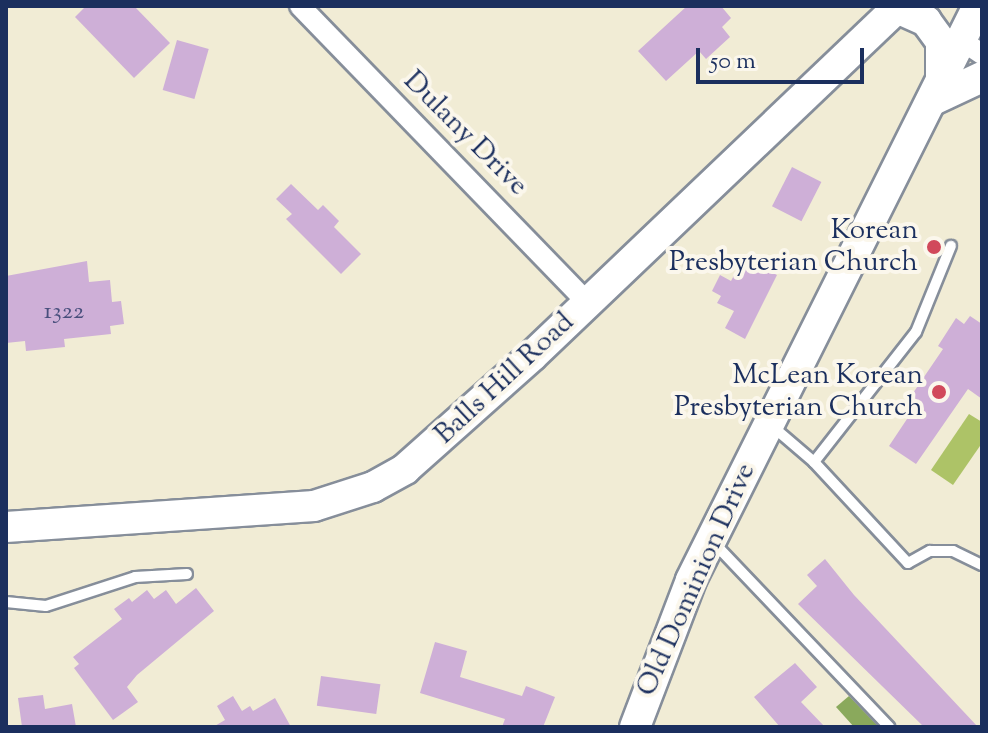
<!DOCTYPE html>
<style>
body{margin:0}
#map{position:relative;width:988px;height:733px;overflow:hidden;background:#f1ecd5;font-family:"Sorts Mill Goudy",serif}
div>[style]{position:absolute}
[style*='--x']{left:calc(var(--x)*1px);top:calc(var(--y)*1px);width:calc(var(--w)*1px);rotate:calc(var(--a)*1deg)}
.green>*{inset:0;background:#adc367}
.forest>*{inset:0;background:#8aa95c}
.building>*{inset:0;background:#ceafd7;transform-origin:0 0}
.roads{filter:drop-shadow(2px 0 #868e9a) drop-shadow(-2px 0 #868e9a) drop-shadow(0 2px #868e9a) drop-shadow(0 -2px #868e9a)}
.lane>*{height:10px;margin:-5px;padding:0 5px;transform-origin:5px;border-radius:5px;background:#fff}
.street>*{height:20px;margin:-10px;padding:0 10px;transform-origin:10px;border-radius:10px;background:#fff}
.secondary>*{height:30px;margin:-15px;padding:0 15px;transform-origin:15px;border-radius:15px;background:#fff}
.dots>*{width:22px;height:22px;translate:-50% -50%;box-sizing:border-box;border:4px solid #fbf7ec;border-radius:50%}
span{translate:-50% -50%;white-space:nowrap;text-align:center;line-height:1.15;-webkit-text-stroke:8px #fbf7ec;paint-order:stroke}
.number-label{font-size:24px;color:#484f7c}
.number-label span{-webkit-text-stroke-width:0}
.street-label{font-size:28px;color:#1b2f5e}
.poi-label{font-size:28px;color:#1b2f5e}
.right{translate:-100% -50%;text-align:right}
.frame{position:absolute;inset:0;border:8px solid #1b2f5e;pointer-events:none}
.scale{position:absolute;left:696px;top:48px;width:168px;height:36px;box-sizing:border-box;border:4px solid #1b2f5e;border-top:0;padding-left:10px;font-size:24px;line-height:28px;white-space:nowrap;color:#1b2f5e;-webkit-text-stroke:6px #fbf7ec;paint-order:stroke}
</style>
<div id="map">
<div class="green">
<i style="clip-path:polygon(969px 414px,982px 422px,982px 443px,953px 485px,931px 470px)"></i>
</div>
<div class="forest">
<i style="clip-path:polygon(849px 696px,879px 727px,854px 727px,836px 707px)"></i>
</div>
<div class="building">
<i style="clip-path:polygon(86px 6px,134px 6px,170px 43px,134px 78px,75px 17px)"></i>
<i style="clip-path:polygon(687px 6px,721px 6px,731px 18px,722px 27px,730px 37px,706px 59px,699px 51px,666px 81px,638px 51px)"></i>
<i style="left:177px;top:40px;width:33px;height:52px;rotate:16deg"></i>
<i style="left:792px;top:167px;width:33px;height:44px;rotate:27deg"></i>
<i style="clip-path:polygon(291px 184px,318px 210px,323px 205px,339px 221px,334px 227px,361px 254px,341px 274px,286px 219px,292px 214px,276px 199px)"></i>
<i style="clip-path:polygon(743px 258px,777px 275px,745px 339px,725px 328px,734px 311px,717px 303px,721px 296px,712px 291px,720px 275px,731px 281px)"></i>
<i style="clip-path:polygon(87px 261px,89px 282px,110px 280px,112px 302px,121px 301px,124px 324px,110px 326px,111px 334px,64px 339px,65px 347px,26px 351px,25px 341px,6px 343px,6px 276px)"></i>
<i style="clip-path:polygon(970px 316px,982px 324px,982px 399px,968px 389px,916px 464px,889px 446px,919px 401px,911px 396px,943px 349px,938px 346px,956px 318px,964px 324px)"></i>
<i style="clip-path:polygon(825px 559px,854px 595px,978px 727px,924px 727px,798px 604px,817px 586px,807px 575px)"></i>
<i style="clip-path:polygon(196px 588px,214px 611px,137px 675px,127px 687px,138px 702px,113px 720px,74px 668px,79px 664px,73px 657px,122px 619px,114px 609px,129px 598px,132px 602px,147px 590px,154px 599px,166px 590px,176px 604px)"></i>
<i style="clip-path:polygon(435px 642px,467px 651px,460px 677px,522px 696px,526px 686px,555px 697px,543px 727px,502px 727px,505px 719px,420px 693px)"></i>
<i style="clip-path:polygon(795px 663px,817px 687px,801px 702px,825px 727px,780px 727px,754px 697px)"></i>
<i style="left:321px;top:676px;width:60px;height:30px;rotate:8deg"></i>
<i style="clip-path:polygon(43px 695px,45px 709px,72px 704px,76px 727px,22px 727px,18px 698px)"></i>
<i style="clip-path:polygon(233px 696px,242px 711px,250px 706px,253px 711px,275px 698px,291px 727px,213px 727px,225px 720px,217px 706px)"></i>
</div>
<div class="roads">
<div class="lane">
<i style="--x:772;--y:426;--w:55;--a:40.6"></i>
<i style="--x:814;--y:462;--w:165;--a:-51.9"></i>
<i style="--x:916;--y:332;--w:93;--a:-67.9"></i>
<i style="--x:814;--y:462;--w:138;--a:47.1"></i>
<i style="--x:908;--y:563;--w:25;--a:-29"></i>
<i style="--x:930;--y:551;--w:23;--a:0"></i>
<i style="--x:953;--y:551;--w:32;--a:26"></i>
<i style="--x:715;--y:544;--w:253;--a:46.4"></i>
<i style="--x:6;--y:602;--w:40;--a:5.7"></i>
<i style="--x:46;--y:606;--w:94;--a:-18"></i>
<i style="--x:135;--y:577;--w:52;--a:-3.3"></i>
</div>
<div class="street">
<i style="--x:300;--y:6;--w:414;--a:45.9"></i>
<i style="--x:961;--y:40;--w:25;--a:34"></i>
</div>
<div class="secondary">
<i style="--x:897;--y:8;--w:32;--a:24"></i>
<i style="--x:926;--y:21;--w:26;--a:54"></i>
<i style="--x:941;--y:42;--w:36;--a:90"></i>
<i style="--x:931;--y:101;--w:56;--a:-25.2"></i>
<i style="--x:6;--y:527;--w:309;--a:-3.9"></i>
<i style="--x:314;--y:506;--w:62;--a:-17.9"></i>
<i style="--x:373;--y:487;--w:37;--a:-29"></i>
<i style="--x:405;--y:469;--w:170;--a:-41.7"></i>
<i style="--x:532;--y:356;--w:507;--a:-43.64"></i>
<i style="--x:635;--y:727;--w:157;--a:-69.1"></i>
<i style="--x:691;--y:580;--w:642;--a:-63.43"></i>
</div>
</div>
<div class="dots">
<i style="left:934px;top:247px;background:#d1495b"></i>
<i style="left:939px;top:392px;background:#d1495b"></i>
</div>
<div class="number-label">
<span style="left:64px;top:313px">1322</span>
</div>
<div class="street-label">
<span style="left:465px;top:134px;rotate:45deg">Dulany Drive</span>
<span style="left:505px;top:379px;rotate:-43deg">Balls Hill Road</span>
<span style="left:697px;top:580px;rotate:-66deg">Old Dominion Drive</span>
</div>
<div class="poi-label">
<span class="right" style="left:918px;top:247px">Korean<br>Presbyterian Church</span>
<span class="right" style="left:923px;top:392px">McLean Korean<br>Presbyterian Church</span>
</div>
<div class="frame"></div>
<div class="scale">50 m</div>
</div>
